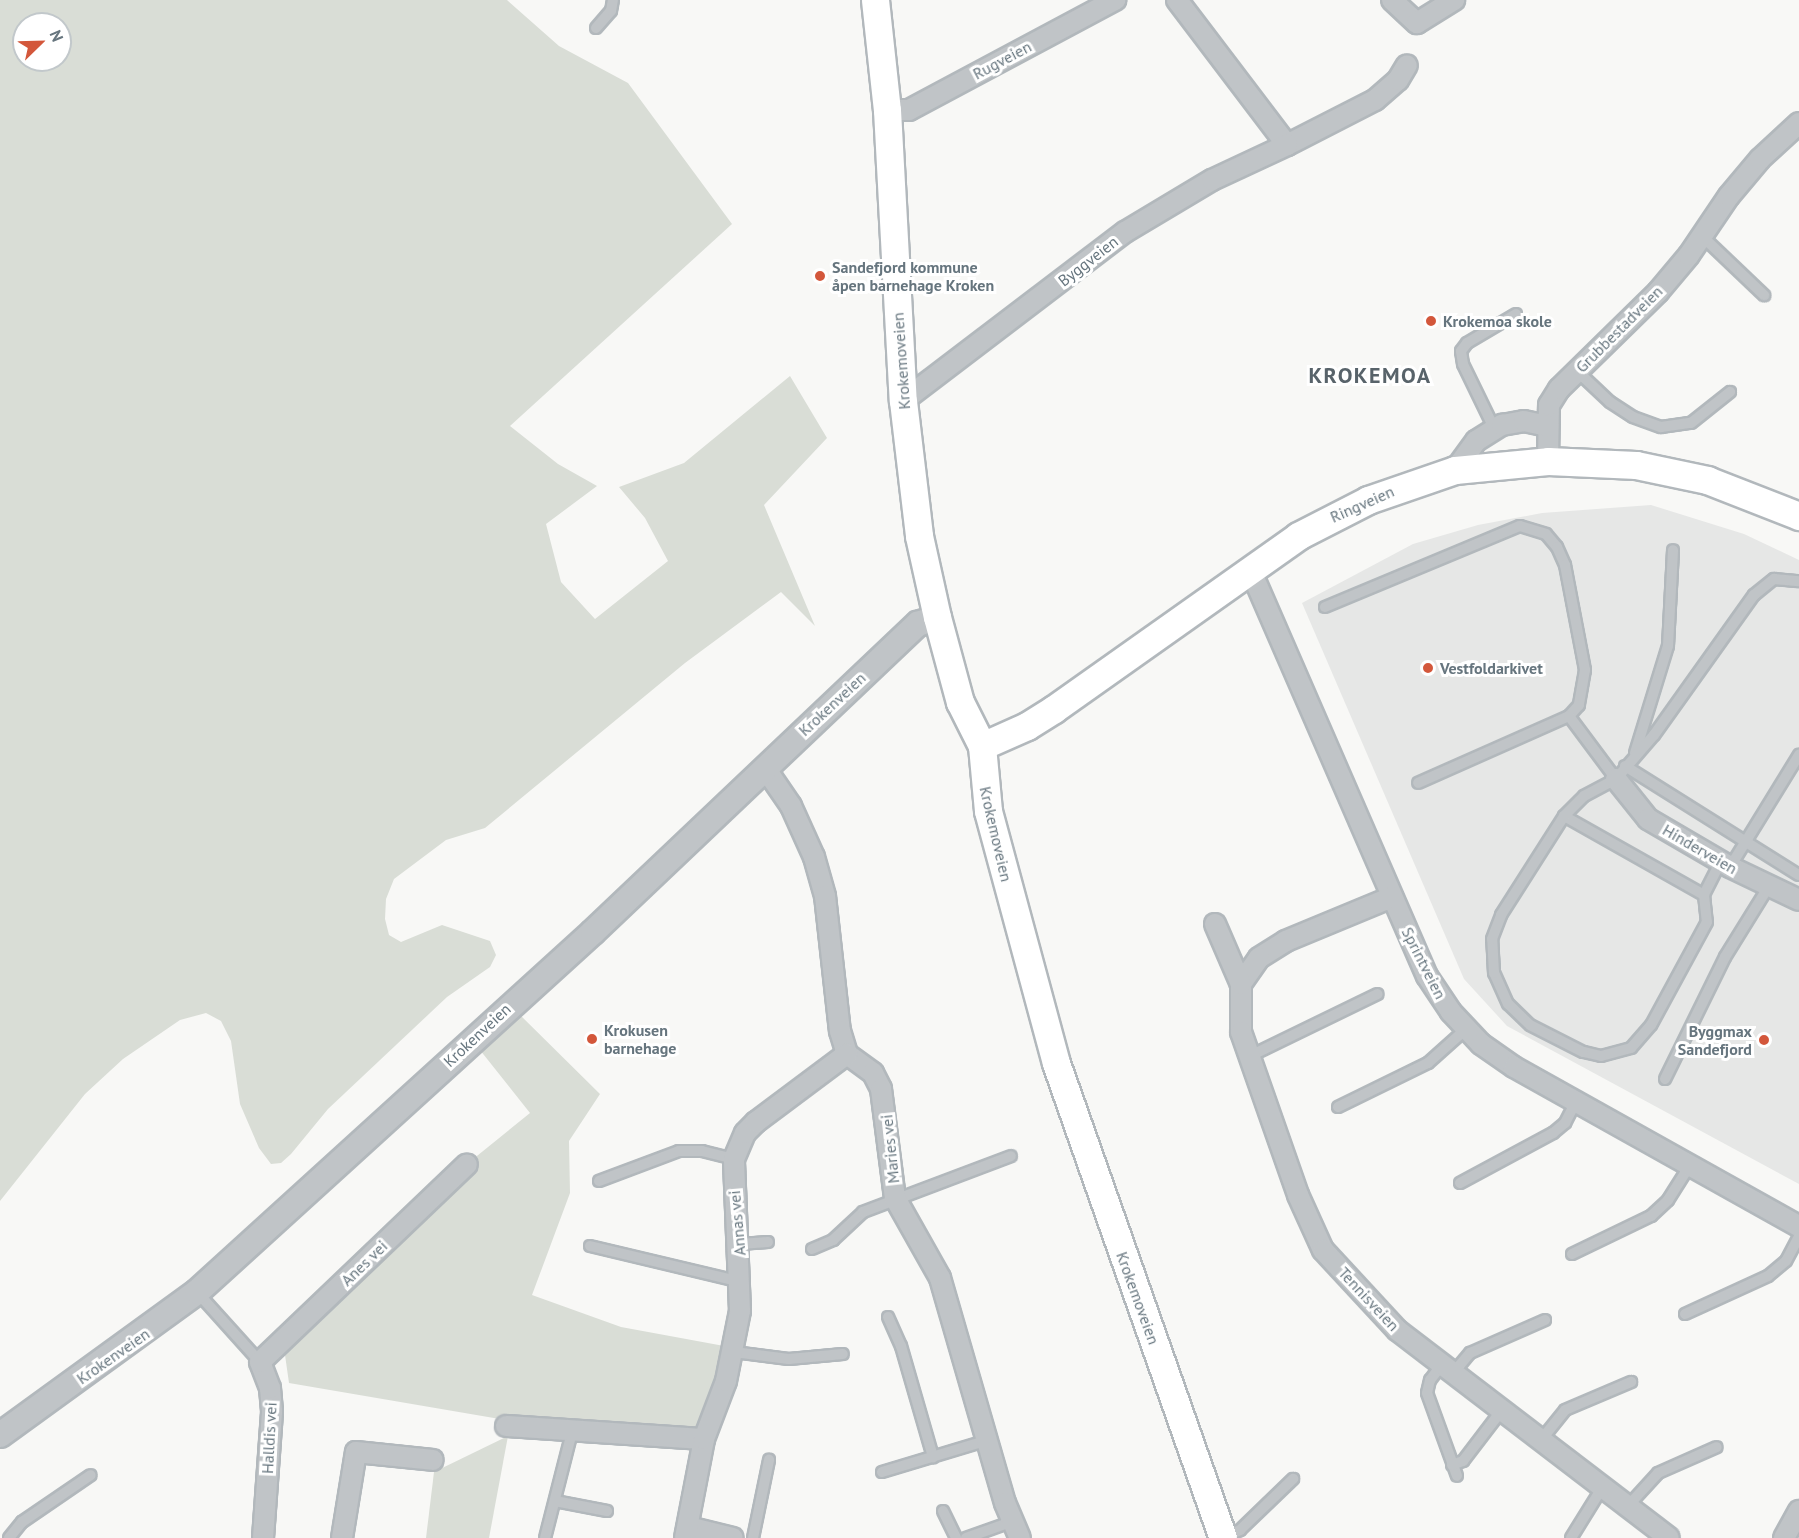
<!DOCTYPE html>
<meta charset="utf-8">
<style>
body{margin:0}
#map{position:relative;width:1799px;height:1538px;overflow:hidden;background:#f8f8f6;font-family:"PT Sans",sans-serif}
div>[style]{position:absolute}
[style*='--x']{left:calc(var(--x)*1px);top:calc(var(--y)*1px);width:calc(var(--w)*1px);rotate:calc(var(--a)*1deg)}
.built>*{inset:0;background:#e6e7e6}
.green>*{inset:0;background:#d9ddd6}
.roads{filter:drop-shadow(2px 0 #b2b8bc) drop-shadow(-2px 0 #b2b8bc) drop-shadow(0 2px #b2b8bc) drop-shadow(0 -2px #b2b8bc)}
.service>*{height:10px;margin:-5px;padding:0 5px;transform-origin:5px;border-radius:5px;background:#c0c4c7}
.minor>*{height:20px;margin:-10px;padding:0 10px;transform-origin:10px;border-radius:10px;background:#c0c4c7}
.tertiary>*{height:24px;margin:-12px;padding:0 12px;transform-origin:12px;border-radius:12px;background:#c0c4c7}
.secondary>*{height:27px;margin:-13.5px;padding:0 13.5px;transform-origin:13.5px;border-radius:13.5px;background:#fff}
.dots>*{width:16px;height:16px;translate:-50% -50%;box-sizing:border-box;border:3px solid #fff;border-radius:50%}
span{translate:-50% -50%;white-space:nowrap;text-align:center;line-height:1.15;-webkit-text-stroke:6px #fff;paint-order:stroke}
.street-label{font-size:16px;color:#66757e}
.poi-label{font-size:16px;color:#66757e;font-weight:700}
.left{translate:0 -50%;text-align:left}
.right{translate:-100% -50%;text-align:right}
.district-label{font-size:22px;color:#58636a;font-weight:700;letter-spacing:1.5px}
.north{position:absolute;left:12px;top:12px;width:60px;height:60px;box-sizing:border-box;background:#fff;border:2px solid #c2c8cb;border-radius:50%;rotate:67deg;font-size:16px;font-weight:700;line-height:24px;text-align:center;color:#66757e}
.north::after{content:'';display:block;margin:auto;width:21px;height:27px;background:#d3573b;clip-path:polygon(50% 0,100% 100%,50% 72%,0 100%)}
</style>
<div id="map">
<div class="built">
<i style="clip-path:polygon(1651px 505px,1744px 534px,1799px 560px,1799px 1184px,1507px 1026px,1464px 979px,1302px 603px,1413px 544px,1478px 525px,1542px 513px)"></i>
</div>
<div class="green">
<i style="clip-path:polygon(evenodd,0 0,507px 0,559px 46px,628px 83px,732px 224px,510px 426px,558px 464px,597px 486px,546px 524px,561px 582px,595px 619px,668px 561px,645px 518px,619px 487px,684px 463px,790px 376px,827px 438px,764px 505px,815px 626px,781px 592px,685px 663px,485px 828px,446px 840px,394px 879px,386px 899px,385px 919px,389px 935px,401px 942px,442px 925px,490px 941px,496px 955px,490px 967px,447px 997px,328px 1109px,291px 1154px,281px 1163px,271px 1164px,259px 1148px,240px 1104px,231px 1041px,221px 1021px,206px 1013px,180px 1020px,123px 1059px,85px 1094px,0 1201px,0 0,24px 24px,60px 24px,60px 60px,24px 60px,24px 24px)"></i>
<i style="clip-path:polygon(515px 1010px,600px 1094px,569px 1141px,570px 1193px,532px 1295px,621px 1327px,735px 1348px,704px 1439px,594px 1435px,289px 1383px,283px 1341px,467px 1164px,530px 1113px,476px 1045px)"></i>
<i style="clip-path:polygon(508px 1436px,489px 1538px,426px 1538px,434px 1472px)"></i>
</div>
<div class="roads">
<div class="service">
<i style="--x:596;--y:28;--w:23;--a:-49"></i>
<i style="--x:611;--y:11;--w:11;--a:-80"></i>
<i style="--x:1702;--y:236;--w:86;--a:43.6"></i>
<i style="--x:1577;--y:371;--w:45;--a:43.2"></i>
<i style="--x:1610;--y:402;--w:27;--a:33"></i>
<i style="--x:1633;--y:417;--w:30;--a:20"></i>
<i style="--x:1661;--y:427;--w:30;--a:-8"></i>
<i style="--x:1691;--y:423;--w:50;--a:-38.5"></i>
<i style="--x:1495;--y:430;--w:73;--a:-115.9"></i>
<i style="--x:1463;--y:364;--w:13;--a:-99"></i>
<i style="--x:1461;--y:351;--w:10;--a:-53"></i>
<i style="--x:1467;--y:343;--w:57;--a:-30.6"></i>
<i style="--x:1325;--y:607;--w:211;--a:-22.6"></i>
<i style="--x:1520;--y:526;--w:27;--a:17"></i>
<i style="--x:1546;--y:534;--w:17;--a:50"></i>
<i style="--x:1557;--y:547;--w:20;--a:66"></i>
<i style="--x:1565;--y:565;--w:107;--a:79.2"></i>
<i style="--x:1585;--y:670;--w:36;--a:100"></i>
<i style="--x:1579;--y:705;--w:15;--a:132"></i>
<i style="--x:1569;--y:716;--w:165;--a:156.1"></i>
<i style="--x:1569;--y:716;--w:79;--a:53.3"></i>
<i style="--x:1635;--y:753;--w:112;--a:-72.9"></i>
<i style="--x:1668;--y:646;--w:96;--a:-87"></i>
<i style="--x:1625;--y:766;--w:205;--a:32.1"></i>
<i style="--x:1564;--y:816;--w:161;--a:29.4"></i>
<i style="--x:1721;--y:861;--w:38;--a:117"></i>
<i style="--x:1704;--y:895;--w:27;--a:84"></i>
<i style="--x:1707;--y:922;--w:117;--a:118.5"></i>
<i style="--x:1651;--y:1025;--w:30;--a:131"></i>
<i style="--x:1631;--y:1048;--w:31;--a:165"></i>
<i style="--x:1601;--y:1056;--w:18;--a:-167"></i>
<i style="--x:1583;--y:1052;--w:59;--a:-153"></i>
<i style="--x:1530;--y:1025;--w:30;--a:-136"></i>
<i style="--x:1508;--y:1004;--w:34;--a:-114"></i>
<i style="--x:1494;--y:973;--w:34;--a:-93"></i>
<i style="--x:1492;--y:939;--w:26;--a:-69"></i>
<i style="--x:1501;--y:915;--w:117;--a:-57.5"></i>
<i style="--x:1564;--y:816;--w:28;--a:-45"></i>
<i style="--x:1584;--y:796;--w:36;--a:-28"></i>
<i style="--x:1616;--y:779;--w:58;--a:-49.2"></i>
<i style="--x:1654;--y:735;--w:172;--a:-54.5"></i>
<i style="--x:1754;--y:595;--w:26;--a:-39"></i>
<i style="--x:1774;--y:579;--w:25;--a:5"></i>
<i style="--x:1730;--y:867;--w:132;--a:-58.4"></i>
<i style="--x:1248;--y:1057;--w:144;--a:-25.9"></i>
<i style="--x:1665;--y:1079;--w:136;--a:-63.8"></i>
<i style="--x:1725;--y:957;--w:84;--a:-58.2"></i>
<i style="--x:1338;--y:1107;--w:100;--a:-26.1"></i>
<i style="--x:1428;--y:1063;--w:51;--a:-41.8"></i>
<i style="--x:599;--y:1181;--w:85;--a:-20.6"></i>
<i style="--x:679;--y:1151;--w:23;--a:0"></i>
<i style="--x:702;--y:1151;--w:33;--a:14"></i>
<i style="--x:1460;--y:1183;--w:106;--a:-28.3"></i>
<i style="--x:1553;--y:1133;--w:16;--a:-40"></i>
<i style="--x:1565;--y:1123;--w:25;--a:-63"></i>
<i style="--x:740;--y:1244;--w:28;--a:-4"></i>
<i style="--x:590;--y:1246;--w:155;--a:13.4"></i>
<i style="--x:812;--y:1249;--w:23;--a:-23"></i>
<i style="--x:833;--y:1240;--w:41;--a:-43"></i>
<i style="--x:863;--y:1212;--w:158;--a:-20.7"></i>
<i style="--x:1572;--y:1254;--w:88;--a:-25.7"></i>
<i style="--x:1651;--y:1216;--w:23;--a:-43"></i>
<i style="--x:1668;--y:1200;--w:41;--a:-57.8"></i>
<i style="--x:197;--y:1292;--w:94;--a:48"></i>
<i style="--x:1685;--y:1314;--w:91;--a:-24.6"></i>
<i style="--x:1768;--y:1276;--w:23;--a:-40"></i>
<i style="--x:1786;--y:1261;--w:27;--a:-62"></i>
<i style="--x:888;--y:1317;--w:32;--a:66"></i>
<i style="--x:901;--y:1346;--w:116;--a:73.9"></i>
<i style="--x:734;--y:1352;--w:55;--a:7.3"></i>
<i style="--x:789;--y:1359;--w:54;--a:-5.3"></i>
<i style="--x:1443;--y:1363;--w:21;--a:127"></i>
<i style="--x:1430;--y:1380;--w:13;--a:103"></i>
<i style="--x:1427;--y:1393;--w:88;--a:70.1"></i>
<i style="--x:1454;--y:1372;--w:25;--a:-50"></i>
<i style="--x:1470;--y:1353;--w:82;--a:-23.7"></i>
<i style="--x:1541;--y:1440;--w:38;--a:-51"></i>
<i style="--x:1565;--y:1410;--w:72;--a:-23"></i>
<i style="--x:1452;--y:1465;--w:12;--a:-20"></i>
<i style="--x:1463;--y:1461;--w:64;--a:-52.6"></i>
<i style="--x:882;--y:1472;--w:111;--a:-16.8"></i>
<i style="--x:555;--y:1501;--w:53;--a:10.9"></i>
<i style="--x:1627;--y:1507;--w:46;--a:-47.6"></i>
<i style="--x:1658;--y:1473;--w:64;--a:-23.8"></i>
<i style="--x:943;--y:1511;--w:30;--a:64"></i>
<i style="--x:9;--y:1538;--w:21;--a:-51"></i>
<i style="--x:22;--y:1522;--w:83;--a:-34.3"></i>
<i style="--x:545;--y:1538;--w:109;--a:-75.7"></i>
<i style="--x:753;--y:1538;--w:80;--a:-78.4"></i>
<i style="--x:966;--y:1538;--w:48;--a:-19.6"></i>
<i style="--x:1223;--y:1538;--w:19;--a:-25"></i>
<i style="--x:1240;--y:1530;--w:74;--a:-43.9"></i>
<i style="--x:1571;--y:1538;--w:59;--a:-58.2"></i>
</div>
<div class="minor">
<i style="--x:1177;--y:0;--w:182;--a:52.8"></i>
<i style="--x:1287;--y:145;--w:99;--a:-27.1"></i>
<i style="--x:1375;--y:100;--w:30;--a:-41"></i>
<i style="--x:1398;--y:80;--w:17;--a:-59"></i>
<i style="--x:1392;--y:0;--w:34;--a:43"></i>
<i style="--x:1417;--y:23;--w:44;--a:-31.9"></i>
<i style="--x:887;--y:110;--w:22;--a:0"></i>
<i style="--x:909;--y:110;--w:234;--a:-28.1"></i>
<i style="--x:903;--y:401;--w:279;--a:-37.3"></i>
<i style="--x:1125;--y:232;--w:101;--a:-30.9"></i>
<i style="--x:1212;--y:180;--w:83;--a:-25"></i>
<i style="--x:1548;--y:461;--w:56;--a:-89"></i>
<i style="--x:1549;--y:405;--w:19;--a:-58"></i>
<i style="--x:1559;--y:389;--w:139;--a:-44.4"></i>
<i style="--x:1658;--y:292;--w:48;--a:-50"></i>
<i style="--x:1689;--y:255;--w:71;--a:-55.9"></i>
<i style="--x:1729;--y:196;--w:48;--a:-50"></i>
<i style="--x:1760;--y:159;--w:53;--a:-42.7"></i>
<i style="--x:1455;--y:470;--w:36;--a:-54"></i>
<i style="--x:1476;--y:441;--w:31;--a:-32"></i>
<i style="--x:1502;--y:425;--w:22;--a:-10"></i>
<i style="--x:1524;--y:421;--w:25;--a:12"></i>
<i style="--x:1250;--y:569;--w:444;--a:66.5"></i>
<i style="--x:1427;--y:976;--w:43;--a:56.3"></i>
<i style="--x:1451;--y:1012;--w:44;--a:46.8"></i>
<i style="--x:1481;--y:1044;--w:40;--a:34.9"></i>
<i style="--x:1514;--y:1067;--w:326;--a:29.2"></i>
<i style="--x:765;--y:768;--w:46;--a:55.6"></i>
<i style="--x:791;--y:806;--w:56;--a:65.7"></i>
<i style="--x:814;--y:857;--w:41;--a:74.2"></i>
<i style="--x:825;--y:896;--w:136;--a:83.7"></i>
<i style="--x:840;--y:1031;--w:24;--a:73"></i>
<i style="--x:847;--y:1054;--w:32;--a:36"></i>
<i style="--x:873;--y:1073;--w:18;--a:63"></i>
<i style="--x:881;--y:1089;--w:110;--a:82.7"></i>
<i style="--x:895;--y:1198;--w:92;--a:60.6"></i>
<i style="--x:940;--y:1278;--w:234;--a:73.9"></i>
<i style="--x:1005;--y:1503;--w:38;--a:67"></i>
<i style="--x:1616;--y:779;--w:51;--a:51.3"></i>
<i style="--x:1648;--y:819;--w:95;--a:30.3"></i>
<i style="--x:1730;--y:867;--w:76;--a:25.6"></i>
<i style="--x:1392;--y:897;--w:115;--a:157.5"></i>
<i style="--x:1286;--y:941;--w:32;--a:148"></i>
<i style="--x:1259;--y:958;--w:32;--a:125"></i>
<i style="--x:1241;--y:984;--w:48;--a:90"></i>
<i style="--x:1241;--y:1032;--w:173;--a:70.7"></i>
<i style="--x:1298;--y:1195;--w:60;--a:65.6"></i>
<i style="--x:1323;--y:1250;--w:109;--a:47.2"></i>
<i style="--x:1397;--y:1330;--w:342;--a:37.4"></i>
<i style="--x:1215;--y:924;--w:65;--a:66.6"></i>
<i style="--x:506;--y:1426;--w:198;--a:3.8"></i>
<i style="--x:688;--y:1527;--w:46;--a:13.7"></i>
<i style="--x:263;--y:1538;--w:127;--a:-85.9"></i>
<i style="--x:272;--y:1411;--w:23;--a:-95"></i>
<i style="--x:270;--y:1388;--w:28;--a:-111"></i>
<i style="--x:260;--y:1362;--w:286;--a:-43.7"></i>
<i style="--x:342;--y:1538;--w:87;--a:-80.8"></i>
<i style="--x:356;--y:1452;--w:77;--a:5.9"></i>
<i style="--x:685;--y:1538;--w:101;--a:-79.1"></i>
<i style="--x:704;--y:1439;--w:62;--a:-69.2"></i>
<i style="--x:726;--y:1381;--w:71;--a:-78.7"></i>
<i style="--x:740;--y:1311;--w:152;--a:-92.3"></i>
<i style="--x:734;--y:1159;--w:28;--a:-67"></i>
<i style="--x:745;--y:1133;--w:16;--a:-45"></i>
<i style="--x:756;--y:1122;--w:114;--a:-36.8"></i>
<i style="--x:1784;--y:1538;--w:31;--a:-61"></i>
</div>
<div class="tertiary">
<i style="--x:0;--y:1435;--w:243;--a:-36"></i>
<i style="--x:197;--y:1292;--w:535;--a:-42.27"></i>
<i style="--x:593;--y:932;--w:448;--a:-43.5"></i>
<i style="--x:918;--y:624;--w:20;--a:-20"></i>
</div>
<div class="secondary">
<i style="--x:875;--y:0;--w:111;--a:83.8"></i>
<i style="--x:887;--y:110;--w:291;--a:86.9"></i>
<i style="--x:903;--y:401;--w:136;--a:83.2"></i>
<i style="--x:919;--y:536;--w:83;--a:77.5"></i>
<i style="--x:937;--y:617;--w:88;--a:74.9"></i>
<i style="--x:960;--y:702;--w:49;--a:63.4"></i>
<i style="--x:982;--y:746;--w:65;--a:84.7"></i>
<i style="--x:988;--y:811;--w:261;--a:74.9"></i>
<i style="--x:1056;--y:1063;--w:504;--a:70.63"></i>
<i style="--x:982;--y:746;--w:49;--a:-24"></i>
<i style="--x:1027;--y:726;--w:32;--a:-32"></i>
<i style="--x:1054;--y:709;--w:299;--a:-35.3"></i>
<i style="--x:1298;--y:536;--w:79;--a:-27.2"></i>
<i style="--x:1368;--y:500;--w:92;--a:-19"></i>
<i style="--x:1455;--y:470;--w:93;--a:-5.5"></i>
<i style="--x:1548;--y:461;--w:88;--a:2.6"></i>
<i style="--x:1636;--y:465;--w:73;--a:11.9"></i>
<i style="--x:1707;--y:480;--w:99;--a:21.4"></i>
</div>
</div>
<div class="dots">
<i style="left:820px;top:276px;background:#d3573b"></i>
<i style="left:1431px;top:321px;background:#d3573b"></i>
<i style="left:1428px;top:668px;background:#d3573b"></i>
<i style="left:592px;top:1039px;background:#d3573b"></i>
<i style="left:1764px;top:1040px;background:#d3573b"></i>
</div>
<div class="street-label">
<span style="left:1002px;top:60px;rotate:-28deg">Rugveien</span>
<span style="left:1088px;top:261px;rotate:-38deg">Byggveien</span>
<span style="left:1619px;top:329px;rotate:-45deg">Grubbestadveien</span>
<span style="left:901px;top:361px;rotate:-94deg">Krokemoveien</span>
<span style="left:1362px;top:504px;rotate:-24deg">Ringveien</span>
<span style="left:832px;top:704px;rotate:-43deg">Krokenveien</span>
<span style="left:996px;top:834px;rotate:77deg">Krokemoveien</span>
<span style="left:1700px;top:849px;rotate:30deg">Hinderveien</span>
<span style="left:1424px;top:963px;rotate:63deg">Sprintveien</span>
<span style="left:477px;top:1035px;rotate:-43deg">Krokenveien</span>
<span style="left:890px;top:1149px;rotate:-96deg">Maries vei</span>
<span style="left:737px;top:1223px;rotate:-95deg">Annas vei</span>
<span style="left:364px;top:1263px;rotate:-44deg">Anes vei</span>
<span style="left:1138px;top:1298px;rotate:70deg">Krokemoveien</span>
<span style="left:1369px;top:1299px;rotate:47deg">Tennisveien</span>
<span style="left:113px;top:1356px;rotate:-35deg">Krokenveien</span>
<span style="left:269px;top:1438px;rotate:-87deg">Halldis vei</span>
</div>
<div class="poi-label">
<span class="left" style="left:832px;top:276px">Sandefjord kommune<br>åpen barnehage Kroken</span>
<span class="left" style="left:1443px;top:321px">Krokemoa skole</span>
<span class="left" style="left:1440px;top:668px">Vestfoldarkivet</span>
<span class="left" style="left:604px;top:1039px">Krokusen<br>barnehage</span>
<span class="right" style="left:1752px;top:1040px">Byggmax<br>Sandefjord</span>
</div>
<div class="district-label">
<span style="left:1370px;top:376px">KROKEMOA</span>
</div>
<div class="north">N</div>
</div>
